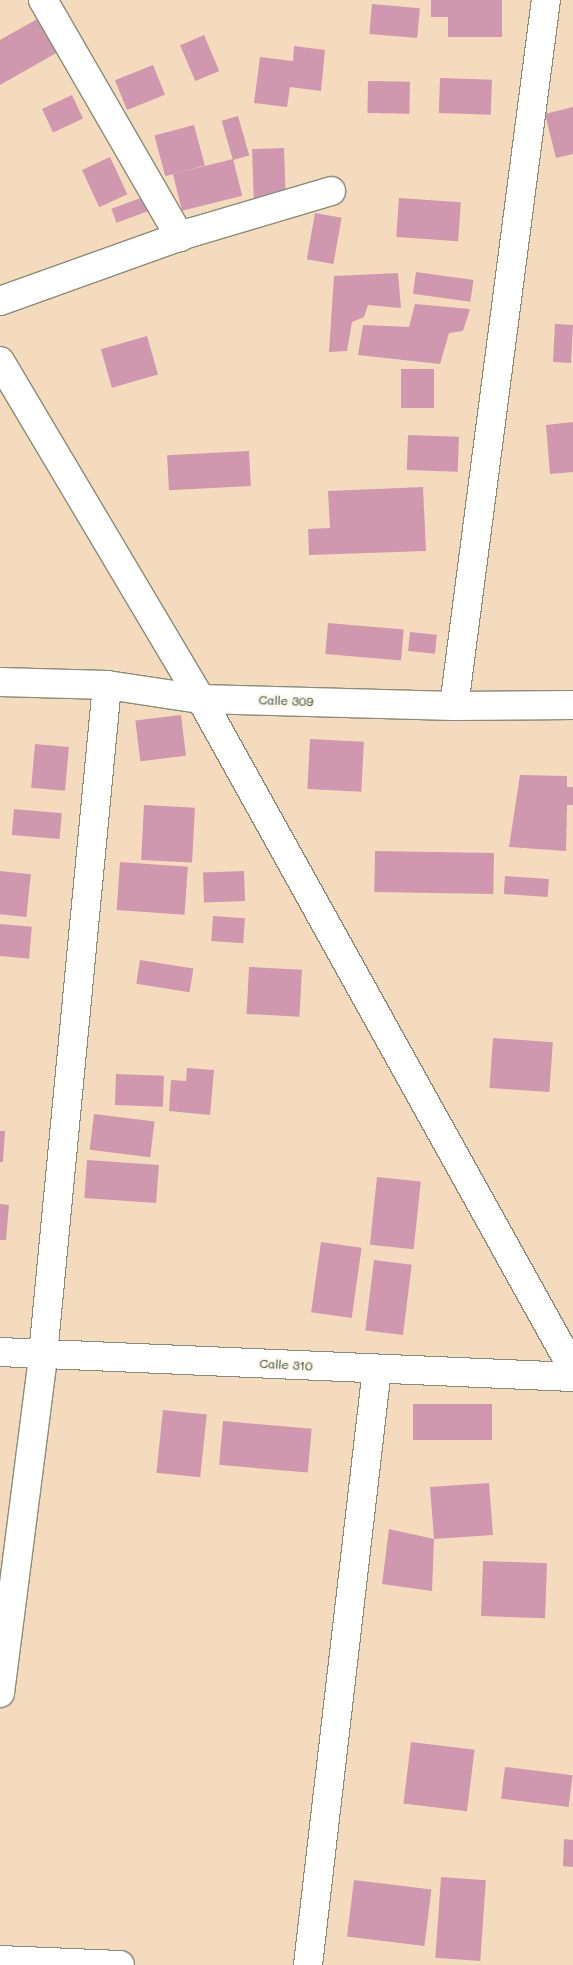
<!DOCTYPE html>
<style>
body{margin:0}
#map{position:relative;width:573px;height:1965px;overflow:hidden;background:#f5dbbe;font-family:Mali,sans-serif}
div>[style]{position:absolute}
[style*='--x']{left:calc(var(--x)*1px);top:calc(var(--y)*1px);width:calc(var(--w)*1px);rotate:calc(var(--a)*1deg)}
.building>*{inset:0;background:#cf98ae;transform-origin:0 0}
.roads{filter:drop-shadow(1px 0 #8a8c79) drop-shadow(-1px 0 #8a8c79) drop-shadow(0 1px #8a8c79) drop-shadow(0 -1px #8a8c79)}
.minor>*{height:28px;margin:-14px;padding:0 14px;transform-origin:14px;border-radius:14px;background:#fff}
span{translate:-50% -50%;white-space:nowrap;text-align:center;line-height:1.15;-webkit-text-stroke:4.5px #fcf5e5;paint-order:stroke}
.street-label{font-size:12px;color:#1f3d34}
</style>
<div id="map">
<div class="building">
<i style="clip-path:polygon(431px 0,502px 0,502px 37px,448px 37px,448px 17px,431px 17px)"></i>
<i style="left:372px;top:4px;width:48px;height:30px;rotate:5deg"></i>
<i style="clip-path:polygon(39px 18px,58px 52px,0 85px,0 40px)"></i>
<i style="left:204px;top:35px;width:39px;height:26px;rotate:67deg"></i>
<i style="clip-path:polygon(294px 46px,325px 50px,321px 91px,290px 87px,287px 107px,254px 103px,260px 57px,293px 61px)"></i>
<i style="left:153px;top:65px;width:32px;height:41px;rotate:68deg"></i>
<i style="left:440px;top:78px;width:52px;height:35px;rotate:2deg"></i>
<i style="left:368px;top:81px;width:42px;height:32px;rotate:1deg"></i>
<i style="left:72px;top:95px;width:26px;height:33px;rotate:65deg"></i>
<i style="clip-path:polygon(573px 107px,573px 154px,556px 158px,545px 114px)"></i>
<i style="left:238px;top:116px;width:41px;height:17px;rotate:74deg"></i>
<i style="left:194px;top:125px;width:42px;height:41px;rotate:75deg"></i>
<i style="left:284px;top:148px;width:51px;height:32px;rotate:88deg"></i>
<i style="left:110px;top:157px;width:41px;height:31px;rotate:65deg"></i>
<i style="left:233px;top:159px;width:38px;height:62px;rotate:76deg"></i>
<i style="left:149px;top:195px;width:15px;height:40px;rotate:70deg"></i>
<i style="left:399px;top:198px;width:62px;height:39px;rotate:4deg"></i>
<i style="left:315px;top:213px;width:27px;height:47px;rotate:10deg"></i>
<i style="left:416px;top:272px;width:58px;height:22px;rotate:8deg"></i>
<i style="clip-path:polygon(398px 273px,401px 308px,368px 305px,364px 317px,352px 322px,347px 351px,329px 352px,334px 276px)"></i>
<i style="clip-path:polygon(415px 304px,470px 309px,463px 331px,449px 333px,440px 364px,358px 355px,363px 325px,409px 327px)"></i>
<i style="left:555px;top:324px;width:18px;height:38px;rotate:3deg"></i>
<i style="left:147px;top:336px;width:40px;height:48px;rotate:74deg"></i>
<i style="left:401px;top:369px;width:33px;height:39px"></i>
<i style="clip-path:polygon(573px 422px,573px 472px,550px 474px,546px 425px)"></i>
<i style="left:408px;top:435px;width:51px;height:35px;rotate:2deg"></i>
<i style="left:249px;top:451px;width:35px;height:82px;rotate:87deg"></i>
<i style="clip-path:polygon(423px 487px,426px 551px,309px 555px,308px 529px,330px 528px,328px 491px)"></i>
<i style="left:328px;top:623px;width:76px;height:31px;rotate:5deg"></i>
<i style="left:410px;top:632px;width:27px;height:19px;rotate:6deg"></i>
<i style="left:181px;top:715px;width:41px;height:46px;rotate:83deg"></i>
<i style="left:310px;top:739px;width:54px;height:50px;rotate:3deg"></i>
<i style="left:35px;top:744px;width:34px;height:44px;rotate:5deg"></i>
<i style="clip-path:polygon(520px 775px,567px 776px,567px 787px,573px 787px,573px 805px,567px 805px,566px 851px,509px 847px)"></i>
<i style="left:144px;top:805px;width:51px;height:55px;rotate:3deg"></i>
<i style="left:14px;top:809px;width:48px;height:26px;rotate:5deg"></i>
<i style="left:375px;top:851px;width:119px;height:41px;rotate:1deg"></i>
<i style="left:120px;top:862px;width:68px;height:48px;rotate:4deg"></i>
<i style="left:0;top:871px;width:31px;height:43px;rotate:6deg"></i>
<i style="left:244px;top:871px;width:30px;height:41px;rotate:88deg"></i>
<i style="left:505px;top:876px;width:44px;height:18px;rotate:4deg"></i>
<i style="left:213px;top:916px;width:32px;height:25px;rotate:4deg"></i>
<i style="left:0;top:924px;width:32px;height:32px;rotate:5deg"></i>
<i style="left:140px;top:960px;width:54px;height:24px;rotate:9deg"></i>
<i style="left:249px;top:967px;width:53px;height:47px;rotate:3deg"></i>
<i style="left:493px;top:1038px;width:60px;height:50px;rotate:4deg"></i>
<i style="clip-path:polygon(187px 1068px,214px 1070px,210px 1115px,169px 1111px,171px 1080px,186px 1081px)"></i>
<i style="left:116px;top:1074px;width:48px;height:31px;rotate:2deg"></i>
<i style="left:94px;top:1114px;width:61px;height:36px;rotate:7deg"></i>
<i style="clip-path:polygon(0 1131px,5px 1131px,3px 1162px,0 1162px)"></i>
<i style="left:87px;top:1160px;width:72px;height:38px;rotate:4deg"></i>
<i style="left:377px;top:1177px;width:44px;height:68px;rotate:6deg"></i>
<i style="clip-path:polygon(0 1204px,9px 1205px,6px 1240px,0 1240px)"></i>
<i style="left:321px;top:1242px;width:41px;height:71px;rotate:8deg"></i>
<i style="left:374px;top:1260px;width:38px;height:71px;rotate:7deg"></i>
<i style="left:413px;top:1404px;width:79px;height:36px"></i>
<i style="left:163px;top:1410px;width:44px;height:63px;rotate:6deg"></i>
<i style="left:223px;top:1421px;width:89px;height:44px;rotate:5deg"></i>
<i style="clip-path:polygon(489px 1483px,493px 1535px,434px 1539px,432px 1591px,382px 1584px,389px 1529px,434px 1539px,430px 1487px)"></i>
<i style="left:483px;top:1561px;width:64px;height:55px;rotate:2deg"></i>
<i style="left:411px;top:1742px;width:64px;height:62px;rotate:7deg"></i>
<i style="left:505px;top:1767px;width:68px;height:32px;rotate:7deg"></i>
<i style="clip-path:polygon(564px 1839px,573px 1840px,573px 1867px,563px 1866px)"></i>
<i style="left:441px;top:1877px;width:45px;height:81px;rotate:4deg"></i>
<i style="left:354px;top:1880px;width:78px;height:57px;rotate:7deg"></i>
</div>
<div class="roads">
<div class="minor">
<i style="--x:43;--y:0;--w:274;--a:60"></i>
<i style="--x:0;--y:301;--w:205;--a:-19.7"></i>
<i style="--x:193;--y:232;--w:144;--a:-16.5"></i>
<i style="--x:0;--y:361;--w:393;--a:59.3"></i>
<i style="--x:201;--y:699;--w:766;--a:60.96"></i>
<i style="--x:0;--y:682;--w:107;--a:1.6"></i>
<i style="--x:107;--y:685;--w:95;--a:8.5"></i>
<i style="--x:201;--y:699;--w:253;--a:1.6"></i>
<i style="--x:454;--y:706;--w:119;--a:-0.5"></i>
<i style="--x:454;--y:706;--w:712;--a:-82.58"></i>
<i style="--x:0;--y:1352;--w:574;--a:2.5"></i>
<i style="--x:0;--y:1693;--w:341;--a:-82.7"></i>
<i style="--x:43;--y:1355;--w:673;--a:-84.54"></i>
<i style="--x:0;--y:1960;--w:120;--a:2.4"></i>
<i style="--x:308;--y:1965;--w:600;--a:-83.4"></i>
</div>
</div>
<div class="street-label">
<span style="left:286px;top:701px;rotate:2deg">Calle 309</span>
<span style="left:286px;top:1365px;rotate:3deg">Calle 310</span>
</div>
</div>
